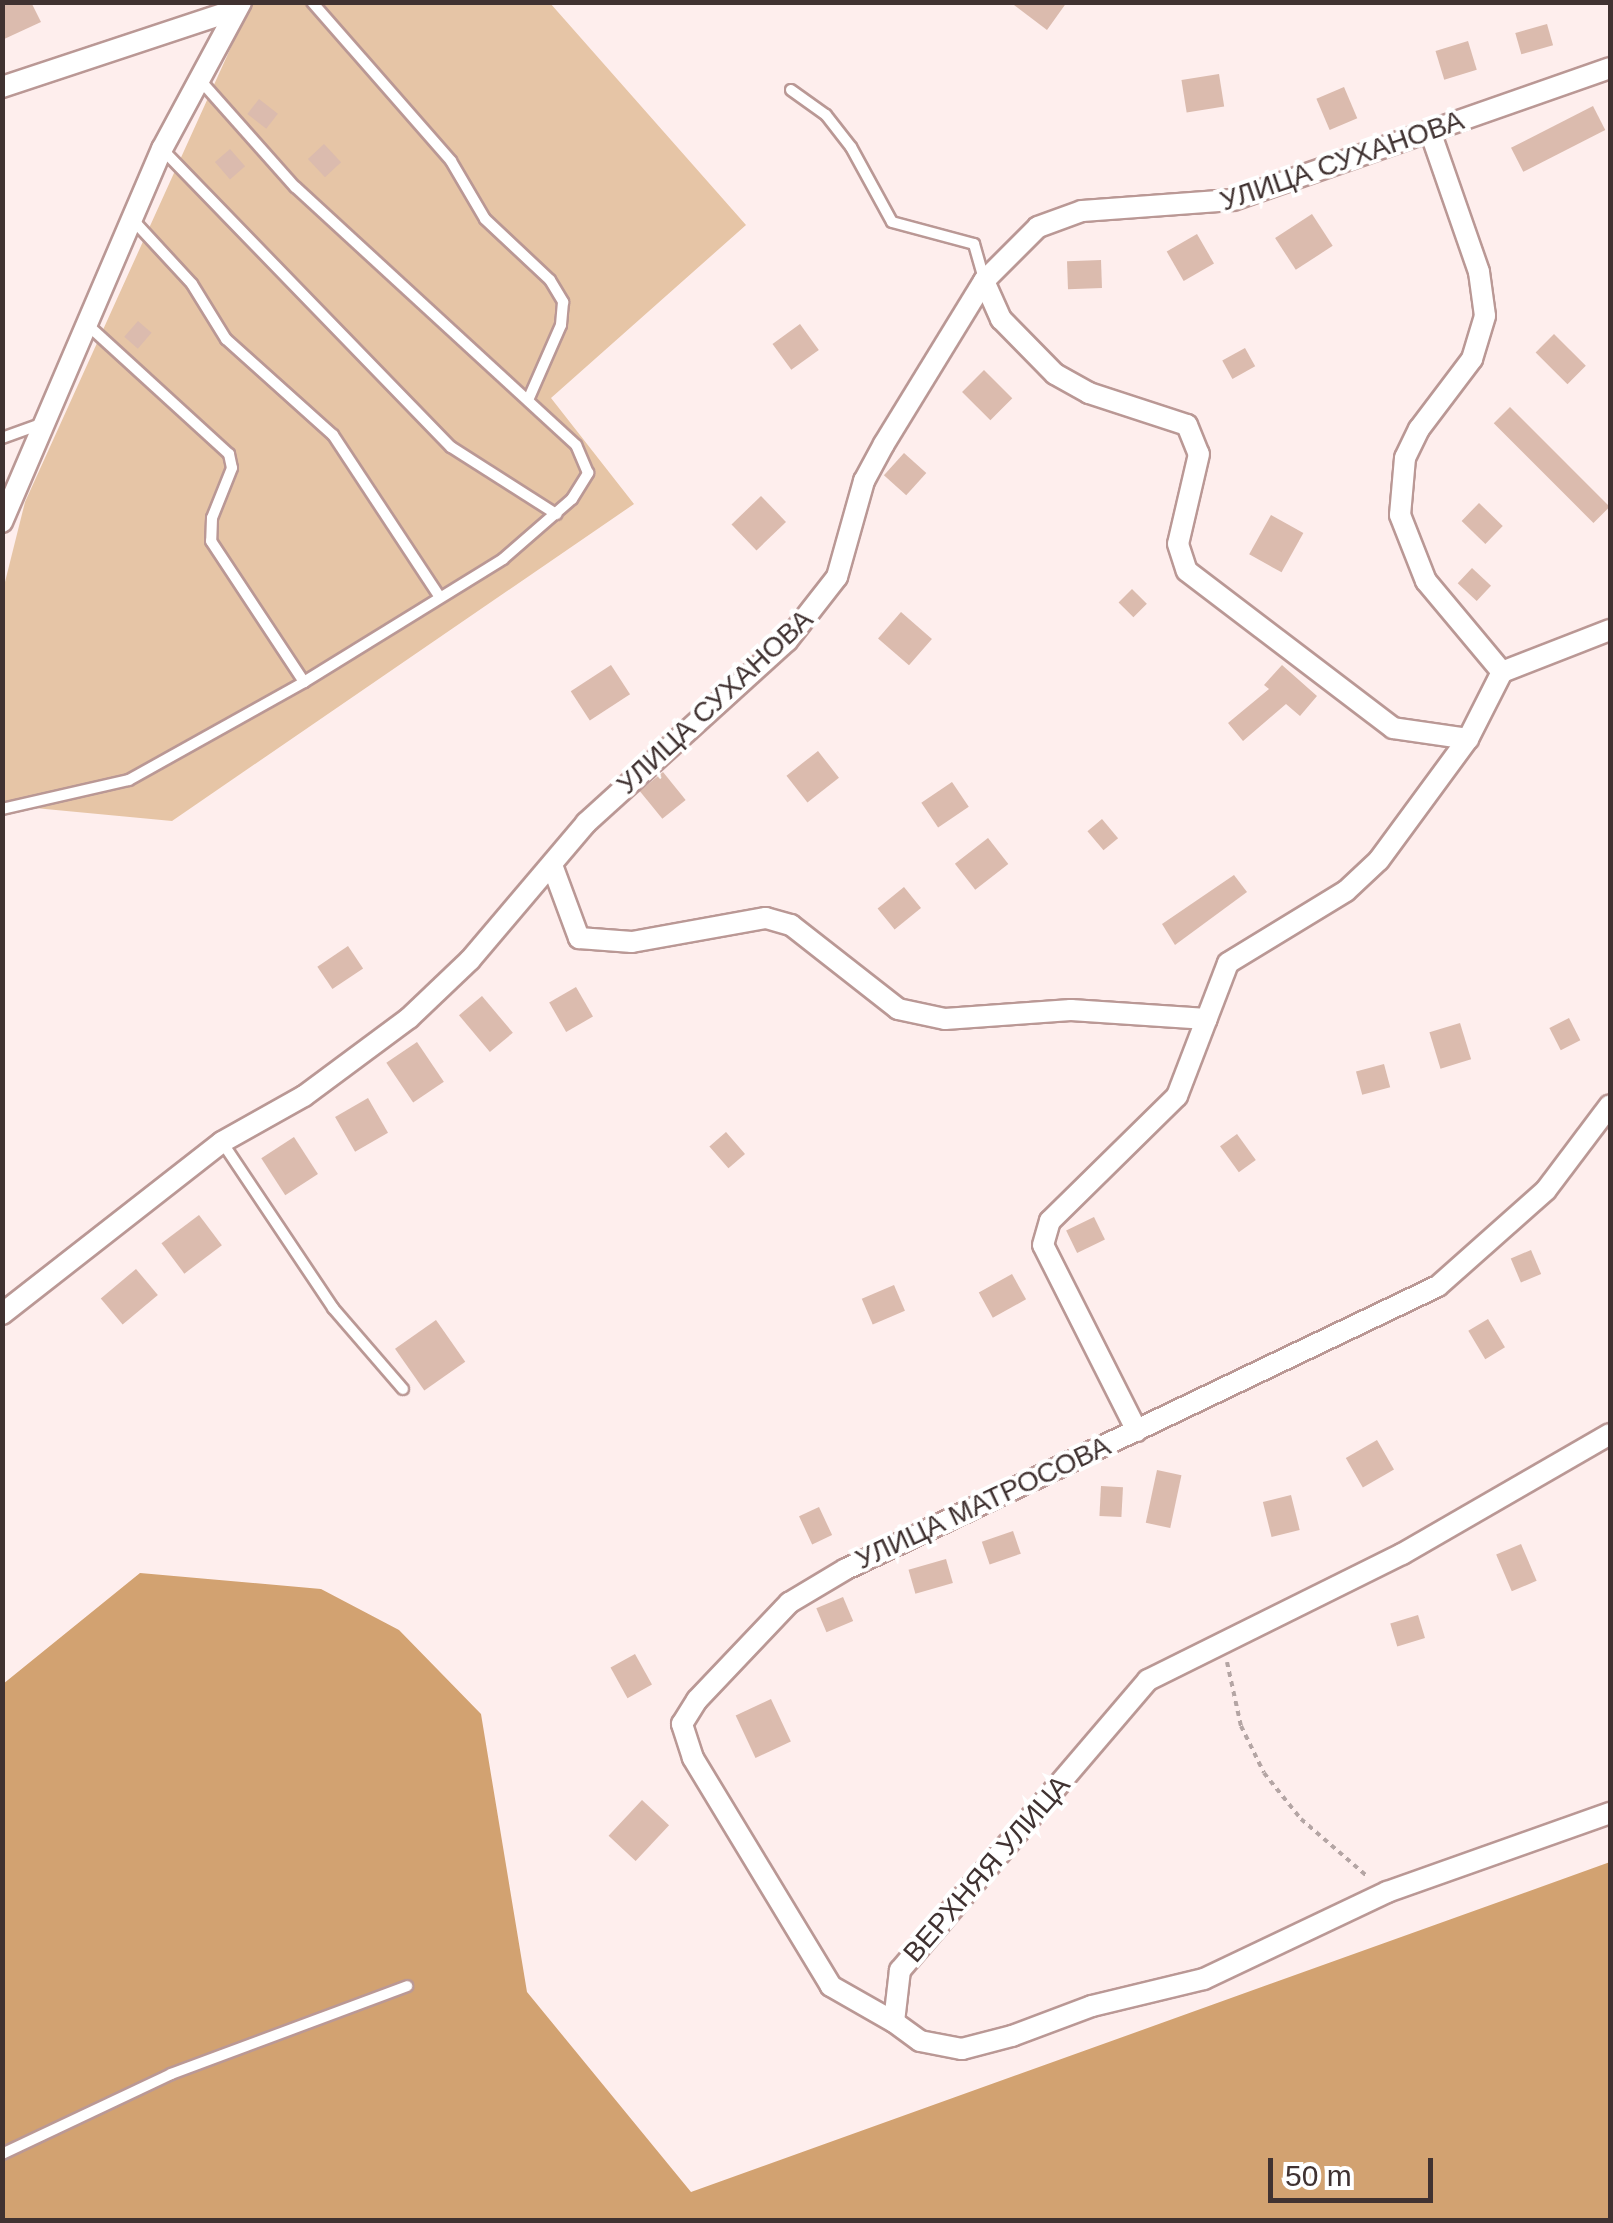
<!DOCTYPE html>
<meta charset="utf-8">
<style>
body{margin:0}
#map{position:relative;width:1613px;height:2223px;overflow:hidden;background:#feeeed;font-family:Helvetica,sans-serif}
div>[style]{position:absolute}
[style*='--x']{left:calc(var(--x)*1px);top:calc(var(--y)*1px);width:calc(var(--w)*1px);rotate:calc(var(--a)*1deg)}
.green>*{inset:0;background:#e6c5a6}
.forest>*{inset:0;background:#d2a271}
.building>*{inset:0;background:#dbbbae;transform-origin:0 0}
.path>*{height:4px;margin-top:-2px;transform-origin:0;background:repeating-linear-gradient(90deg,#b4a5a4 0 5px,transparent 0 10px)}
.roads{filter:drop-shadow(2px 0 #ba9895) drop-shadow(-2px 0 #ba9895) drop-shadow(0 2px #ba9895) drop-shadow(0 -2px #ba9895)}
.lane>*{height:10px;margin:-5px;padding:0 5px;transform-origin:5px;border-radius:5px;background:#fff}
.street>*{height:20px;margin:-10px;padding:0 10px;transform-origin:10px;border-radius:10px;background:#fff}
span{translate:-50% -50%;white-space:nowrap;text-align:center;line-height:1.15;-webkit-text-stroke:8px #fff;paint-order:stroke}
.street-label{font-size:28px;color:#403231}
.frame{position:absolute;inset:0;border:5px solid #403231;pointer-events:none}
.scale{position:absolute;left:1268px;top:2158px;width:165px;height:45px;box-sizing:border-box;border:5px solid #403231;border-top:0;padding-left:12px;font-size:30px;line-height:35px;white-space:nowrap;color:#403231;-webkit-text-stroke:8px #fff;paint-order:stroke}
</style>
<div id="map">
<div class="green">
<i style="clip-path:polygon(251px 3px,550px 3px,746px 225px,551px 398px,634px 504px,172px 821px,3px 805px,3px 590px,25px 502px)"></i>
</div>
<div class="forest">
<i style="clip-path:polygon(140px 1573px,321px 1589px,399px 1630px,481px 1714px,527px 1992px,691px 2192px,1610px 1862px,1610px 2220px,3px 2220px,3px 1684px)"></i>
</div>
<div class="building">
<i style="clip-path:polygon(2px 2px,31px 2px,41px 22px,2px 40px)"></i>
<i style="clip-path:polygon(1010px 2px,1067px 2px,1047px 30px)"></i>
<i style="left:1547px;top:24px;width:22px;height:33px;rotate:74deg"></i>
<i style="left:1468px;top:41px;width:30px;height:34px;rotate:73deg"></i>
<i style="left:1219px;top:74px;width:33px;height:38px;rotate:81deg"></i>
<i style="left:1344px;top:87px;width:34px;height:30px;rotate:67deg"></i>
<i style="left:259px;top:99px;width:24px;height:19px;rotate:38deg"></i>
<i style="left:1593px;top:106px;width:27px;height:92px;rotate:63deg"></i>
<i style="left:324px;top:144px;width:25px;height:22px;rotate:47deg"></i>
<i style="left:230px;top:149px;width:23px;height:20px;rotate:49deg"></i>
<i style="left:1312px;top:214px;width:38px;height:44px;rotate:57deg"></i>
<i style="left:1197px;top:234px;width:34px;height:35px;rotate:60deg"></i>
<i style="left:1101px;top:260px;width:28px;height:34px;rotate:88deg"></i>
<i style="left:138px;top:321px;width:18px;height:21px;rotate:41deg"></i>
<i style="left:800px;top:324px;width:32px;height:34px;rotate:54deg"></i>
<i style="left:1554px;top:334px;width:45px;height:26px;rotate:45deg"></i>
<i style="left:1245px;top:348px;width:21px;height:26px;rotate:61deg"></i>
<i style="left:984px;top:370px;width:40px;height:31px;rotate:45deg"></i>
<i style="left:1510px;top:407px;width:141px;height:23px;rotate:45deg"></i>
<i style="left:904px;top:453px;width:30px;height:30px;rotate:42deg"></i>
<i style="left:761px;top:496px;width:36px;height:41px;rotate:46deg"></i>
<i style="left:1479px;top:503px;width:33px;height:25px;rotate:44deg"></i>
<i style="left:1271px;top:515px;width:37px;height:45px;rotate:29deg"></i>
<i style="left:1472px;top:568px;width:26px;height:21px;rotate:43deg"></i>
<i style="left:1132px;top:589px;width:21px;height:19px;rotate:45deg"></i>
<i style="left:901px;top:612px;width:41px;height:35px;rotate:41deg"></i>
<i style="left:611px;top:665px;width:35px;height:48px;rotate:57deg"></i>
<i style="clip-path:polygon(1282px 665px,1317px 696px,1300px 716px,1286px 704px,1243px 741px,1228px 723px,1269px 689px,1264px 685px)"></i>
<i style="left:818px;top:751px;width:34px;height:40px;rotate:52deg"></i>
<i style="left:663px;top:772px;width:36px;height:30px;rotate:51deg"></i>
<i style="left:952px;top:782px;width:30px;height:37px;rotate:56deg"></i>
<i style="left:1102px;top:819px;width:25px;height:19px;rotate:50deg"></i>
<i style="left:988px;top:838px;width:33px;height:42px;rotate:52deg"></i>
<i style="clip-path:polygon(1234px 875px,1247px 892px,1175px 945px,1162px 924px)"></i>
<i style="left:904px;top:887px;width:27px;height:34px;rotate:51deg"></i>
<i style="left:348px;top:946px;width:27px;height:37px;rotate:56deg"></i>
<i style="left:576px;top:987px;width:34px;height:31px;rotate:60deg"></i>
<i style="left:482px;top:996px;width:48px;height:30px;rotate:50deg"></i>
<i style="left:1569px;top:1018px;width:25px;height:22px;rotate:63deg"></i>
<i style="left:1460px;top:1023px;width:38px;height:32px;rotate:73deg"></i>
<i style="left:417px;top:1042px;width:48px;height:37px;rotate:56deg"></i>
<i style="left:1384px;top:1064px;width:24px;height:29px;rotate:75deg"></i>
<i style="left:368px;top:1098px;width:40px;height:38px;rotate:60deg"></i>
<i style="left:726px;top:1132px;width:29px;height:22px;rotate:49deg"></i>
<i style="left:1237px;top:1134px;width:32px;height:21px;rotate:54deg"></i>
<i style="left:294px;top:1137px;width:44px;height:39px;rotate:57deg"></i>
<i style="left:199px;top:1215px;width:38px;height:47px;rotate:53deg"></i>
<i style="left:1094px;top:1217px;width:25px;height:31px;rotate:64deg"></i>
<i style="left:1531px;top:1250px;width:26px;height:22px;rotate:67deg"></i>
<i style="left:136px;top:1269px;width:34px;height:46px;rotate:50deg"></i>
<i style="left:1012px;top:1274px;width:29px;height:38px;rotate:61deg"></i>
<i style="left:894px;top:1285px;width:28px;height:35px;rotate:67deg"></i>
<i style="left:1488px;top:1319px;width:33px;height:23px;rotate:59deg"></i>
<i style="left:436px;top:1320px;width:51px;height:50px;rotate:55deg"></i>
<i style="left:1377px;top:1440px;width:34px;height:36px;rotate:60deg"></i>
<i style="left:1157px;top:1470px;width:25px;height:54px;rotate:12deg"></i>
<i style="left:1101px;top:1486px;width:22px;height:30px;rotate:3deg"></i>
<i style="left:1291px;top:1495px;width:36px;height:29px;rotate:76deg"></i>
<i style="left:819px;top:1507px;width:31px;height:22px;rotate:65deg"></i>
<i style="left:1013px;top:1531px;width:24px;height:33px;rotate:71deg"></i>
<i style="left:1521px;top:1544px;width:40px;height:27px;rotate:67deg"></i>
<i style="left:946px;top:1559px;width:25px;height:39px;rotate:74deg"></i>
<i style="left:843px;top:1597px;width:26px;height:29px;rotate:67deg"></i>
<i style="left:1418px;top:1615px;width:24px;height:29px;rotate:73deg"></i>
<i style="left:635px;top:1654px;width:35px;height:28px;rotate:61deg"></i>
<i style="left:771px;top:1699px;width:47px;height:39px;rotate:65deg"></i>
<i style="left:642px;top:1800px;width:37px;height:49px;rotate:43deg"></i>
</div>
<div class="path">
<i style="--x:1227;--y:1662;--w:66;--a:77.7"></i>
<i style="--x:1241;--y:1726;--w:52;--a:63.9"></i>
<i style="--x:1264;--y:1773;--w:59;--a:51.2"></i>
<i style="--x:1301;--y:1819;--w:89;--a:40.9"></i>
</div>
<div class="roads">
<div class="lane">
<i style="--x:312;--y:2;--w:211;--a:48.8"></i>
<i style="--x:451;--y:161;--w:67;--a:59.6"></i>
<i style="--x:485;--y:219;--w:89;--a:43.2"></i>
<i style="--x:550;--y:280;--w:26;--a:59"></i>
<i style="--x:563;--y:302;--w:23;--a:95"></i>
<i style="--x:561;--y:325;--w:80;--a:113.7"></i>
<i style="--x:791;--y:90;--w:43;--a:35.5"></i>
<i style="--x:826;--y:115;--w:41;--a:52"></i>
<i style="--x:851;--y:147;--w:85;--a:61.3"></i>
<i style="--x:892;--y:222;--w:85;--a:15"></i>
<i style="--x:974;--y:244;--w:37;--a:74"></i>
<i style="--x:163;--y:150;--w:414;--a:45.9"></i>
<i style="--x:451;--y:447;--w:125;--a:32.5"></i>
<i style="--x:133;--y:220;--w:87;--a:47.3"></i>
<i style="--x:192;--y:284;--w:65;--a:58.3"></i>
<i style="--x:226;--y:339;--w:144;--a:41.9"></i>
<i style="--x:333;--y:435;--w:194;--a:56.6"></i>
<i style="--x:91;--y:328;--w:187;--a:42.4"></i>
<i style="--x:229;--y:454;--w:14;--a:78"></i>
<i style="--x:232;--y:468;--w:54;--a:111.8"></i>
<i style="--x:212;--y:518;--w:23;--a:92"></i>
<i style="--x:211;--y:541;--w:169;--a:56.6"></i>
<i style="--x:2;--y:438;--w:45;--a:-19.7"></i>
<i style="--x:2;--y:809;--w:130;--a:-12.9"></i>
<i style="--x:129;--y:780;--w:201;--a:-29.2"></i>
<i style="--x:304;--y:682;--w:234;--a:-31.7"></i>
<i style="--x:503;--y:559;--w:91;--a:-41"></i>
<i style="--x:572;--y:499;--w:31;--a:-58"></i>
<i style="--x:588;--y:473;--w:30;--a:-113"></i>
<i style="--x:576;--y:445;--w:381;--a:-137.4"></i>
<i style="--x:295;--y:187;--w:143;--a:-131.6"></i>
<i style="--x:222;--y:1142;--w:200;--a:56.2"></i>
<i style="--x:333;--y:1308;--w:107;--a:49.2"></i>
<i style="--x:2;--y:2154;--w:187;--a:-25.3"></i>
<i style="--x:171;--y:2074;--w:252;--a:-20.4"></i>
</div>
<div class="street">
<i style="--x:2;--y:87;--w:245;--a:-18.3"></i>
<i style="--x:1431;--y:134;--w:146;--a:70.8"></i>
<i style="--x:1479;--y:272;--w:44;--a:82.2"></i>
<i style="--x:1485;--y:316;--w:45;--a:106.8"></i>
<i style="--x:1472;--y:359;--w:88;--a:127.1"></i>
<i style="--x:1419;--y:429;--w:32;--a:116"></i>
<i style="--x:1405;--y:458;--w:57;--a:95"></i>
<i style="--x:1400;--y:515;--w:71;--a:68.5"></i>
<i style="--x:1426;--y:581;--w:119;--a:50.1"></i>
<i style="--x:984;--y:281;--w:42;--a:65.9"></i>
<i style="--x:1001;--y:319;--w:77;--a:45.5"></i>
<i style="--x:1055;--y:374;--w:39;--a:29"></i>
<i style="--x:1089;--y:393;--w:103;--a:18.1"></i>
<i style="--x:1187;--y:425;--w:31;--a:68"></i>
<i style="--x:1199;--y:454;--w:92;--a:103.1"></i>
<i style="--x:1178;--y:544;--w:28;--a:72"></i>
<i style="--x:1187;--y:571;--w:259;--a:37.3"></i>
<i style="--x:1393;--y:728;--w:76;--a:8.3"></i>
<i style="--x:2;--y:522;--w:406;--a:-66.8"></i>
<i style="--x:162;--y:149;--w:167;--a:-61.7"></i>
<i style="--x:552;--y:865;--w:78;--a:69.7"></i>
<i style="--x:579;--y:938;--w:53;--a:4.3"></i>
<i style="--x:632;--y:942;--w:136;--a:-10.2"></i>
<i style="--x:766;--y:918;--w:26;--a:16"></i>
<i style="--x:791;--y:925;--w:136;--a:38.1"></i>
<i style="--x:898;--y:1009;--w:48;--a:12"></i>
<i style="--x:945;--y:1019;--w:126;--a:-4.1"></i>
<i style="--x:1071;--y:1010;--w:136;--a:3.8"></i>
<i style="--x:2;--y:1314;--w:279;--a:-38"></i>
<i style="--x:222;--y:1142;--w:94;--a:-29.3"></i>
<i style="--x:304;--y:1096;--w:131;--a:-36.6"></i>
<i style="--x:409;--y:1018;--w:84;--a:-43.6"></i>
<i style="--x:470;--y:960;--w:180;--a:-49.7"></i>
<i style="--x:586;--y:823;--w:271;--a:-42.2"></i>
<i style="--x:787;--y:641;--w:81;--a:-52"></i>
<i style="--x:837;--y:577;--w:100;--a:-74.3"></i>
<i style="--x:864;--y:481;--w:42;--a:-61.6"></i>
<i style="--x:884;--y:444;--w:191;--a:-58.5"></i>
<i style="--x:984;--y:281;--w:76;--a:-45"></i>
<i style="--x:1038;--y:227;--w:47;--a:-20"></i>
<i style="--x:1082;--y:211;--w:151;--a:-4.2"></i>
<i style="--x:1233;--y:200;--w:399;--a:-19.3"></i>
<i style="--x:1137;--y:1431;--w:208;--a:-116.8"></i>
<i style="--x:1043;--y:1245;--w:25;--a:-74"></i>
<i style="--x:1050;--y:1221;--w:178;--a:-44.5"></i>
<i style="--x:1177;--y:1096;--w:142;--a:-69"></i>
<i style="--x:1228;--y:963;--w:138;--a:-31.4"></i>
<i style="--x:1346;--y:891;--w:45;--a:-43.2"></i>
<i style="--x:1379;--y:860;--w:150;--a:-53.7"></i>
<i style="--x:1468;--y:739;--w:75;--a:-63.1"></i>
<i style="--x:1502;--y:672;--w:116;--a:-21.3"></i>
<i style="--x:1610;--y:1434;--w:240;--a:150"></i>
<i style="--x:1402;--y:1554;--w:284;--a:153.6"></i>
<i style="--x:1148;--y:1680;--w:382;--a:130.5"></i>
<i style="--x:900;--y:1970;--w:52;--a:96.6"></i>
<i style="--x:894;--y:2022;--w:32;--a:36"></i>
<i style="--x:920;--y:2041;--w:43;--a:10.8"></i>
<i style="--x:962;--y:2049;--w:52;--a:-14.6"></i>
<i style="--x:1012;--y:2036;--w:85;--a:-20.6"></i>
<i style="--x:1092;--y:2006;--w:115;--a:-13.6"></i>
<i style="--x:1204;--y:1979;--w:203;--a:-25.4"></i>
<i style="--x:1387;--y:1892;--w:237;--a:-19.5"></i>
<i style="--x:894;--y:2022;--w:73;--a:-150.3"></i>
<i style="--x:831;--y:1986;--w:267;--a:-121.2"></i>
<i style="--x:693;--y:1758;--w:36;--a:-108"></i>
<i style="--x:682;--y:1724;--w:28;--a:-58"></i>
<i style="--x:697;--y:1700;--w:134;--a:-46.5"></i>
<i style="--x:789;--y:1603;--w:66;--a:-30.8"></i>
<i style="--x:846;--y:1569;--w:656;--a:-25.55"></i>
<i style="--x:1438;--y:1286;--w:144;--a:-41.6"></i>
<i style="--x:1546;--y:1190;--w:106;--a:-53"></i>
</div>
</div>
<div class="street-label">
<span style="left:1342px;top:161px;rotate:-19deg">УЛИЦА СУХАНОВА</span>
<span style="left:715px;top:702px;rotate:-43deg">УЛИЦА СУХАНОВА</span>
<span style="left:983px;top:1503px;rotate:-25deg">УЛИЦА МАТРОСОВА</span>
<span style="left:987px;top:1869px;rotate:-49deg">ВЕРХНЯЯ УЛИЦА</span>
</div>
<div class="frame"></div>
<div class="scale">50 m</div>
</div>
